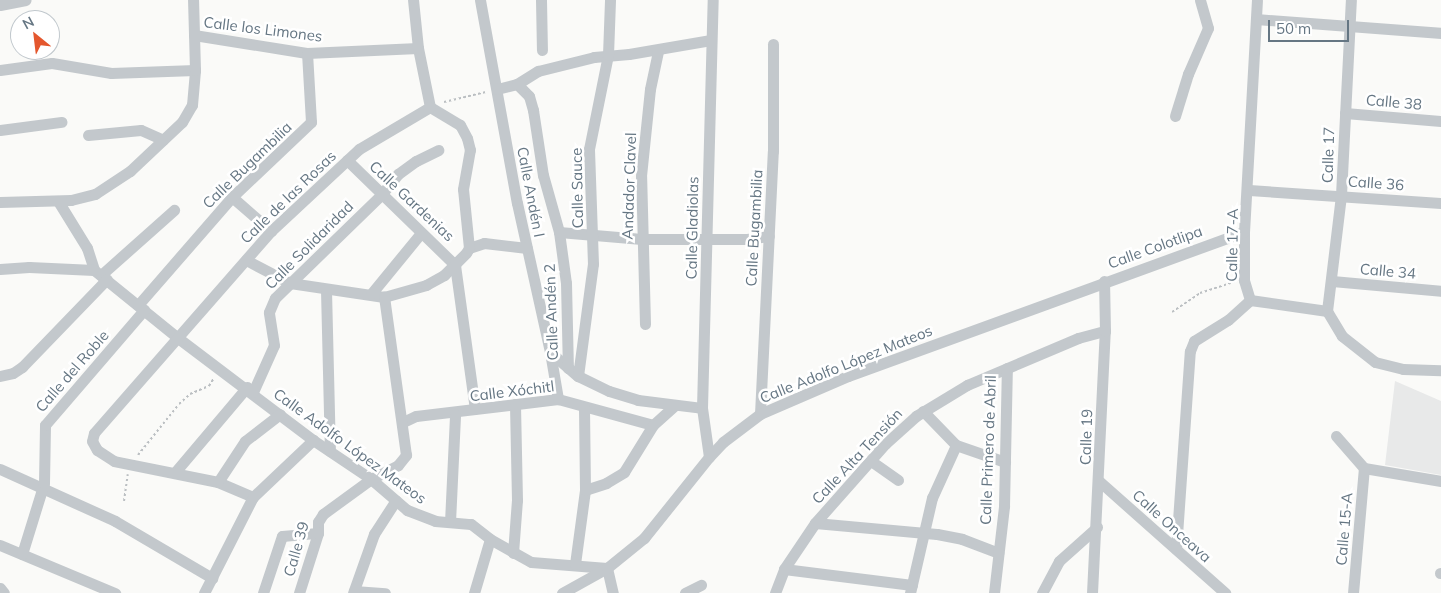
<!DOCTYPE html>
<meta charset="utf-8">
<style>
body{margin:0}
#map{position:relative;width:1441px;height:593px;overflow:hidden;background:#fafaf8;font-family:Mulish,sans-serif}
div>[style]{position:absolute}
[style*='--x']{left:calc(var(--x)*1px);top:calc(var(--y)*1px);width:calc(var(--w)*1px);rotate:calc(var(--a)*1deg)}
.built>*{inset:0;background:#e8e9e9}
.path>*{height:2px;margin-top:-1px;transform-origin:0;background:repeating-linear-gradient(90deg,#bbbfc2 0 2.5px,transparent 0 5px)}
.minor>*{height:11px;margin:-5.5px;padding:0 5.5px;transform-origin:5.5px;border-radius:5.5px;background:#c3c8cc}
span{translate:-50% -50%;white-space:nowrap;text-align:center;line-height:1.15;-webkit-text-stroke:5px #fff;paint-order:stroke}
.street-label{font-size:15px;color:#657683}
.north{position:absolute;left:10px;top:10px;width:50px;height:50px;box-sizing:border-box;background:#fff;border:1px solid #c1c8cd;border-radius:50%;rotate:331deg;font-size:14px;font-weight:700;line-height:20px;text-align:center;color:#657683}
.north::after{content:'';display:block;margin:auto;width:18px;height:22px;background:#e4572e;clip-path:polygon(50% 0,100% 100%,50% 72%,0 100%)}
.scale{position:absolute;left:1268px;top:20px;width:81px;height:22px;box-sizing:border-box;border:2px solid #657683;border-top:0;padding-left:6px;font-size:15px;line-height:18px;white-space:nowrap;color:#657683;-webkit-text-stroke:4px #fff;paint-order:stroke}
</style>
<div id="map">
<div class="built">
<i style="clip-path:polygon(1395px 381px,1441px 401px,1441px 475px,1385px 465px)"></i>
</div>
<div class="path">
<i style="--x:444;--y:102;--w:43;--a:-13.4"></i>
<i style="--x:1172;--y:312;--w:34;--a:-34"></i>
<i style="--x:1200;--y:293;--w:36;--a:-18"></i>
<i style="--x:138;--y:455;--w:65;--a:-51.2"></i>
<i style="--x:179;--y:404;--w:15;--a:-42"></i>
<i style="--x:190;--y:394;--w:21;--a:-23"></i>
<i style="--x:209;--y:386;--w:9;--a:-58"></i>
<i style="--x:124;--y:501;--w:27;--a:-82"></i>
</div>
<div class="minor">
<i style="--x:480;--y:0;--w:206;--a:79.7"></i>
<i style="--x:517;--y:203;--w:153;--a:77.5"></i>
<i style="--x:550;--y:352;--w:37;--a:41"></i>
<i style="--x:578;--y:376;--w:34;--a:26"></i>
<i style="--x:609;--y:391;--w:30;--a:17"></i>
<i style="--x:638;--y:400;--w:64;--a:7.1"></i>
<i style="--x:541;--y:0;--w:50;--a:88.9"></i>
<i style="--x:0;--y:5;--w:26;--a:-11"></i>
<i style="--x:1256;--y:19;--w:186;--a:4.3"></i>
<i style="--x:194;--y:35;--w:114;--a:9.1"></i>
<i style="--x:307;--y:53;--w:111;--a:-2.6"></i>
<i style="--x:0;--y:70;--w:52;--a:-7.7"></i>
<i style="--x:52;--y:63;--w:60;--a:9.6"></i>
<i style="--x:111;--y:73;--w:84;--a:-2"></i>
<i style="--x:517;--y:84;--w:17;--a:45"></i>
<i style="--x:529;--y:96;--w:15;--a:74"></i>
<i style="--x:533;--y:110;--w:66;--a:81.3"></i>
<i style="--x:543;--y:175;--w:59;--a:74.3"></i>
<i style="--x:559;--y:232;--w:51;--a:82.2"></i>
<i style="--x:566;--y:283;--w:85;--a:88.7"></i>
<i style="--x:497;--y:89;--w:21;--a:-14"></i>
<i style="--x:517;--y:84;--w:25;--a:-32"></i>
<i style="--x:538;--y:71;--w:58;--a:-14"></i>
<i style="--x:594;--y:57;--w:35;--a:-5"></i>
<i style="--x:629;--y:54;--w:83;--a:-9.7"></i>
<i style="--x:1345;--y:113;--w:96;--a:4.8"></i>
<i style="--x:1175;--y:116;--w:44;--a:-72.8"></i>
<i style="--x:1188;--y:74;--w:50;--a:-66.5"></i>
<i style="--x:1208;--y:28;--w:29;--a:-106"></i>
<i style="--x:0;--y:130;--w:62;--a:-7.5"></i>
<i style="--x:88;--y:135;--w:53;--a:-5.4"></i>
<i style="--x:141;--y:130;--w:24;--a:24"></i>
<i style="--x:347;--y:160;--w:151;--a:44.2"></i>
<i style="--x:455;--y:265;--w:145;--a:82.1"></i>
<i style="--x:1249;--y:190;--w:192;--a:3.9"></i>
<i style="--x:232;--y:197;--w:52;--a:41.1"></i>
<i style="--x:58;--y:201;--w:55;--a:58.3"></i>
<i style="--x:87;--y:248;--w:23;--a:72"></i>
<i style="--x:0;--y:202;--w:71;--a:-1.6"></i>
<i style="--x:71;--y:200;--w:25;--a:-14"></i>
<i style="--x:95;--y:194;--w:42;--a:-33.3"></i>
<i style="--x:130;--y:171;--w:71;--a:-43.3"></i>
<i style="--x:182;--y:122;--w:20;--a:-60"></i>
<i style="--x:192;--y:105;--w:35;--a:-85"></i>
<i style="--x:195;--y:70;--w:70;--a:-91.6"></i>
<i style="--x:559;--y:232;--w:83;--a:4.8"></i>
<i style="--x:642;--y:239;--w:105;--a:0"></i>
<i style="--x:747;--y:239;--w:22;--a:-8"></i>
<i style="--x:469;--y:248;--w:16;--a:-18"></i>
<i style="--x:484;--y:243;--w:43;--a:6.6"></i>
<i style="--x:246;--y:260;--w:50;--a:27.6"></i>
<i style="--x:290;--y:283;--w:95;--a:8.5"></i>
<i style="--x:384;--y:297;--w:44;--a:-15.9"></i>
<i style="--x:426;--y:285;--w:21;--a:-29"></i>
<i style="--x:444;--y:275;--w:31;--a:-45"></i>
<i style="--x:466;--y:253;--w:6;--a:-59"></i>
<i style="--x:469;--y:248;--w:59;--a:-95.8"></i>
<i style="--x:463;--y:189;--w:40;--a:-80"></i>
<i style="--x:470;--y:150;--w:12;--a:-104"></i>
<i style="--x:467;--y:138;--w:15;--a:-118"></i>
<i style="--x:460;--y:125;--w:35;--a:-149"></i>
<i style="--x:430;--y:107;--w:60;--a:-101.5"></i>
<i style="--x:418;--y:48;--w:48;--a:-95.9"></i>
<i style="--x:0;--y:269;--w:29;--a:-4"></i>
<i style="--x:29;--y:267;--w:65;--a:2.6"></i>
<i style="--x:94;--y:270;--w:108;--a:39"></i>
<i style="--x:178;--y:338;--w:169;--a:37.1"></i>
<i style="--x:313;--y:440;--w:70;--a:33.9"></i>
<i style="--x:371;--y:479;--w:48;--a:40.7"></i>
<i style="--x:407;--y:510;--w:30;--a:21"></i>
<i style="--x:435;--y:521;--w:36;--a:5"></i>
<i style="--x:471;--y:524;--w:24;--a:38"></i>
<i style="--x:490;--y:539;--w:47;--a:29.3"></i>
<i style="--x:531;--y:562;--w:76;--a:4.5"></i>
<i style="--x:101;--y:275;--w:98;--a:-41.7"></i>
<i style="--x:1332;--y:281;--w:109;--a:5.2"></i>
<i style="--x:326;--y:290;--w:161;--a:88.6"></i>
<i style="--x:371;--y:294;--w:79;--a:-50.7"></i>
<i style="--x:1250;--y:300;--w:21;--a:-107"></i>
<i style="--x:1244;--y:280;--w:48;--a:-90"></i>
<i style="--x:1244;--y:232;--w:232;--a:-86.8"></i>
<i style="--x:1250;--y:300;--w:78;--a:8.1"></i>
<i style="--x:1327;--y:311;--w:29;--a:59"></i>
<i style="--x:1342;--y:336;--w:42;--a:38.2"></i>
<i style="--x:1375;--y:362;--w:29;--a:14"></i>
<i style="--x:1403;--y:369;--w:38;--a:2"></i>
<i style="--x:138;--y:305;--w:143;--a:-49"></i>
<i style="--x:232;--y:197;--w:109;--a:-43.5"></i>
<i style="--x:311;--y:122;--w:69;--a:-93.3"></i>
<i style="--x:1327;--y:311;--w:117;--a:-83.1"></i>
<i style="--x:1341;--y:195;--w:195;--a:-87.1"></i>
<i style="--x:645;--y:324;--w:148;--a:-91.5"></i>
<i style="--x:641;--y:176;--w:87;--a:-84.1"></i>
<i style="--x:650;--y:89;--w:40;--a:-78"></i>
<i style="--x:550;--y:352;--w:48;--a:80.3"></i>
<i style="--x:0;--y:376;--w:13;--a:-13"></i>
<i style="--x:13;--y:373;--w:11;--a:-34"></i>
<i style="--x:22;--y:367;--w:122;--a:-46"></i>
<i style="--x:578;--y:376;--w:113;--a:-82.4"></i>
<i style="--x:593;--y:264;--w:115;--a:-92"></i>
<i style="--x:589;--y:149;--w:96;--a:-78.6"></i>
<i style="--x:608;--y:55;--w:55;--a:-87.9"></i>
<i style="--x:253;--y:392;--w:51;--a:-65.9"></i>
<i style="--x:274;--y:345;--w:33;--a:-99"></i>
<i style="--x:269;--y:312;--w:15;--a:-67"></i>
<i style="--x:275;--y:298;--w:148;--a:-44.2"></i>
<i style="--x:381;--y:195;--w:27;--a:-51"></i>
<i style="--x:398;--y:174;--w:22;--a:-36"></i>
<i style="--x:416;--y:161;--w:25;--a:-26"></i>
<i style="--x:923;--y:411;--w:47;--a:45.9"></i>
<i style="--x:956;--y:445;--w:52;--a:19.1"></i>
<i style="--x:760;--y:414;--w:263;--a:-87.2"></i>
<i style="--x:773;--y:151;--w:107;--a:-90"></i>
<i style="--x:403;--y:422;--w:14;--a:-25"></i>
<i style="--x:416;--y:416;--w:143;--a:-6.8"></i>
<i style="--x:558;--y:399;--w:98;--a:15.3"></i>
<i style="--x:1336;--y:436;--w:43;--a:48.8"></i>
<i style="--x:709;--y:457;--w:49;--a:-98.1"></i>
<i style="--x:702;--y:408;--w:408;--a:-88.5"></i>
<i style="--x:871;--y:461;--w:33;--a:35"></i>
<i style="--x:1364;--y:468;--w:78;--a:9.6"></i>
<i style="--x:0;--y:469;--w:126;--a:24.3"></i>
<i style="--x:115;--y:521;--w:113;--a:30.4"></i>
<i style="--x:176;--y:471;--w:110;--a:-49.8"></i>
<i style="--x:1099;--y:481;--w:169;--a:41.6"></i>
<i style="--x:218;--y:482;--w:49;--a:-56.6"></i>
<i style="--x:245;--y:441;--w:44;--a:-37.6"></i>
<i style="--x:585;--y:490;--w:22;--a:-18"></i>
<i style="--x:606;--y:483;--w:21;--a:-31"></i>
<i style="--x:624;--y:472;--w:55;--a:-58.3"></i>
<i style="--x:653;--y:425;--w:30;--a:-42"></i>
<i style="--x:253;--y:497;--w:38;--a:-157"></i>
<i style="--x:218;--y:482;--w:106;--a:-168.6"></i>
<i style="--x:114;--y:461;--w:20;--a:-147"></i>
<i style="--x:97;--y:450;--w:10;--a:-119"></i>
<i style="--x:92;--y:441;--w:8;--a:-76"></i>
<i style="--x:94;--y:433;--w:269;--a:-48.8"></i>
<i style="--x:271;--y:231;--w:120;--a:-43"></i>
<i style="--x:359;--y:149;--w:82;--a:-30.6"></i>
<i style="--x:450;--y:522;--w:108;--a:-87.3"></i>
<i style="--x:815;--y:523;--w:122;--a:5.2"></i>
<i style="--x:937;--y:534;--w:25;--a:11"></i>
<i style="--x:962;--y:539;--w:39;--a:21"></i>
<i style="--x:0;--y:545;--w:125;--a:22.7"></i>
<i style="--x:1176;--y:549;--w:198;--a:-86"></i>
<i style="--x:1190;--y:351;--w:11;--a:-68"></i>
<i style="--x:1194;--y:341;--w:40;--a:-32"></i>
<i style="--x:1228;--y:320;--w:30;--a:-42"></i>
<i style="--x:513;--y:553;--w:53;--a:-85.7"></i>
<i style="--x:517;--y:500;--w:96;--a:-91.2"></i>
<i style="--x:22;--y:554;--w:74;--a:-72.8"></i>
<i style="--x:44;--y:483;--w:58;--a:-89"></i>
<i style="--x:45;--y:425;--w:152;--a:-49.3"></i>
<i style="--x:575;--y:564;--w:75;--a:-82.3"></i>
<i style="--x:585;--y:490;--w:83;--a:-90.7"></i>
<i style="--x:607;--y:568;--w:26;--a:77"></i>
<i style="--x:784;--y:569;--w:129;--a:7.1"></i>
<i style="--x:1440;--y:573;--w:1;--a:0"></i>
<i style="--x:0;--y:588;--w:6;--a:51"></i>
<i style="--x:354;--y:591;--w:31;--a:4"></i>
<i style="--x:204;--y:593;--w:108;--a:-63"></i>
<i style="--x:253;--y:497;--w:83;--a:-43.5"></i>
<i style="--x:263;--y:593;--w:60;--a:-71.6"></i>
<i style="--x:282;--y:536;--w:36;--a:-5"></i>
<i style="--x:299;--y:593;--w:63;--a:-72.4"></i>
<i style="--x:318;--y:533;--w:11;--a:-90"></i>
<i style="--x:318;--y:522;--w:9;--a:-58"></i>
<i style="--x:323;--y:514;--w:59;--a:-36.1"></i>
<i style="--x:371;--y:479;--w:30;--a:-27"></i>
<i style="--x:398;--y:465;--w:13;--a:-51"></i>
<i style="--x:406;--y:455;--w:160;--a:-97.9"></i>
<i style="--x:353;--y:593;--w:63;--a:-70.4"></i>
<i style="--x:374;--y:534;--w:40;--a:-57.1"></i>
<i style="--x:474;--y:593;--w:56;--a:-73.5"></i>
<i style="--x:562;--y:593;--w:51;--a:-29.1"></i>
<i style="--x:607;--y:568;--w:48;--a:-39"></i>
<i style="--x:644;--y:538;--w:104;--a:-51.3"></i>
<i style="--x:709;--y:457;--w:21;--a:-47"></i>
<i style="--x:723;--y:442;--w:46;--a:-37.1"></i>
<i style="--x:760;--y:414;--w:96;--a:-23.4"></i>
<i style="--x:848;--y:376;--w:421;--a:-20"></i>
<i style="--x:685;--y:593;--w:18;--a:-27"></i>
<i style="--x:775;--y:593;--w:26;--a:-69"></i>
<i style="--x:784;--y:569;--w:55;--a:-56"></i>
<i style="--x:815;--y:523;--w:106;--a:-48.5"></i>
<i style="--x:885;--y:444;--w:42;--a:-42.1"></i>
<i style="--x:916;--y:416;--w:60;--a:-31.3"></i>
<i style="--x:967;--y:385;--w:121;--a:-22.9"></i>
<i style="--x:1078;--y:338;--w:28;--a:-15"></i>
<i style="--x:910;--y:593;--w:98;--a:-77"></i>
<i style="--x:932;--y:498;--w:58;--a:-65.6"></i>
<i style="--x:994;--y:593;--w:88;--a:-83.4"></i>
<i style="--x:1004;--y:506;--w:138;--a:-88.8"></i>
<i style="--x:1042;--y:593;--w:36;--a:-62"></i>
<i style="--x:1059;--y:561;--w:51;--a:-41.8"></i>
<i style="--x:1092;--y:593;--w:262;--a:-87.2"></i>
<i style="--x:1105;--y:331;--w:50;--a:-91.1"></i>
<i style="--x:1353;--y:593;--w:125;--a:-85"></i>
</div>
<div class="street-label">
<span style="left:263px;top:29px;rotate:7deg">Calle los Limones</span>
<span style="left:1394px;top:102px;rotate:5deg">Calle 38</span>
<span style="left:1328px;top:155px;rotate:-88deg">Calle 17</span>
<span style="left:247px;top:165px;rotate:-44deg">Calle Bugambilia</span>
<span style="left:1376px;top:183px;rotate:4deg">Calle 36</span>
<span style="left:629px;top:186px;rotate:-88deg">Andador Clavel</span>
<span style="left:577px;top:188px;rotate:-91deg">Calle Sauce</span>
<span style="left:531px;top:192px;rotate:79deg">Calle Andén I</span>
<span style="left:288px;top:197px;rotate:-44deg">Calle de las Rosas</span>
<span style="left:412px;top:201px;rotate:43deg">Calle Gardenias</span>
<span style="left:692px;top:228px;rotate:-89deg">Calle Gladiolas</span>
<span style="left:754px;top:228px;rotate:-87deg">Calle Bugambilia</span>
<span style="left:309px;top:245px;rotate:-45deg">Calle Solidaridad</span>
<span style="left:1232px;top:245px;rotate:-89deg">Calle 17-A</span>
<span style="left:1155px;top:247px;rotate:-20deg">Calle Colotlipa</span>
<span style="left:1388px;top:271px;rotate:5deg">Calle 34</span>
<span style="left:551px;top:312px;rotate:-92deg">Calle Andén 2</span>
<span style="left:846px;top:364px;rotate:-22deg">Calle Adolfo López Mateos</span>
<span style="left:72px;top:371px;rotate:-49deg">Calle del Roble</span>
<span style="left:512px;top:391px;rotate:-7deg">Calle Xóchitl</span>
<span style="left:1086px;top:437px;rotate:-88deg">Calle 19</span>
<span style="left:350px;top:446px;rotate:36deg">Calle Adolfo López Mateos</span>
<span style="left:988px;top:450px;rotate:-88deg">Calle Primero de Abril</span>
<span style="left:857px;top:456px;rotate:-47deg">Calle Alta Tensión</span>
<span style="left:1172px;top:526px;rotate:42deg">Calle Onceava</span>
<span style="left:1344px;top:529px;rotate:-85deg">Calle 15-A</span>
<span style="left:296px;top:549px;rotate:-74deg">Calle 39</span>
</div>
<div class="north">N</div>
<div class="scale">50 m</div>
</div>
